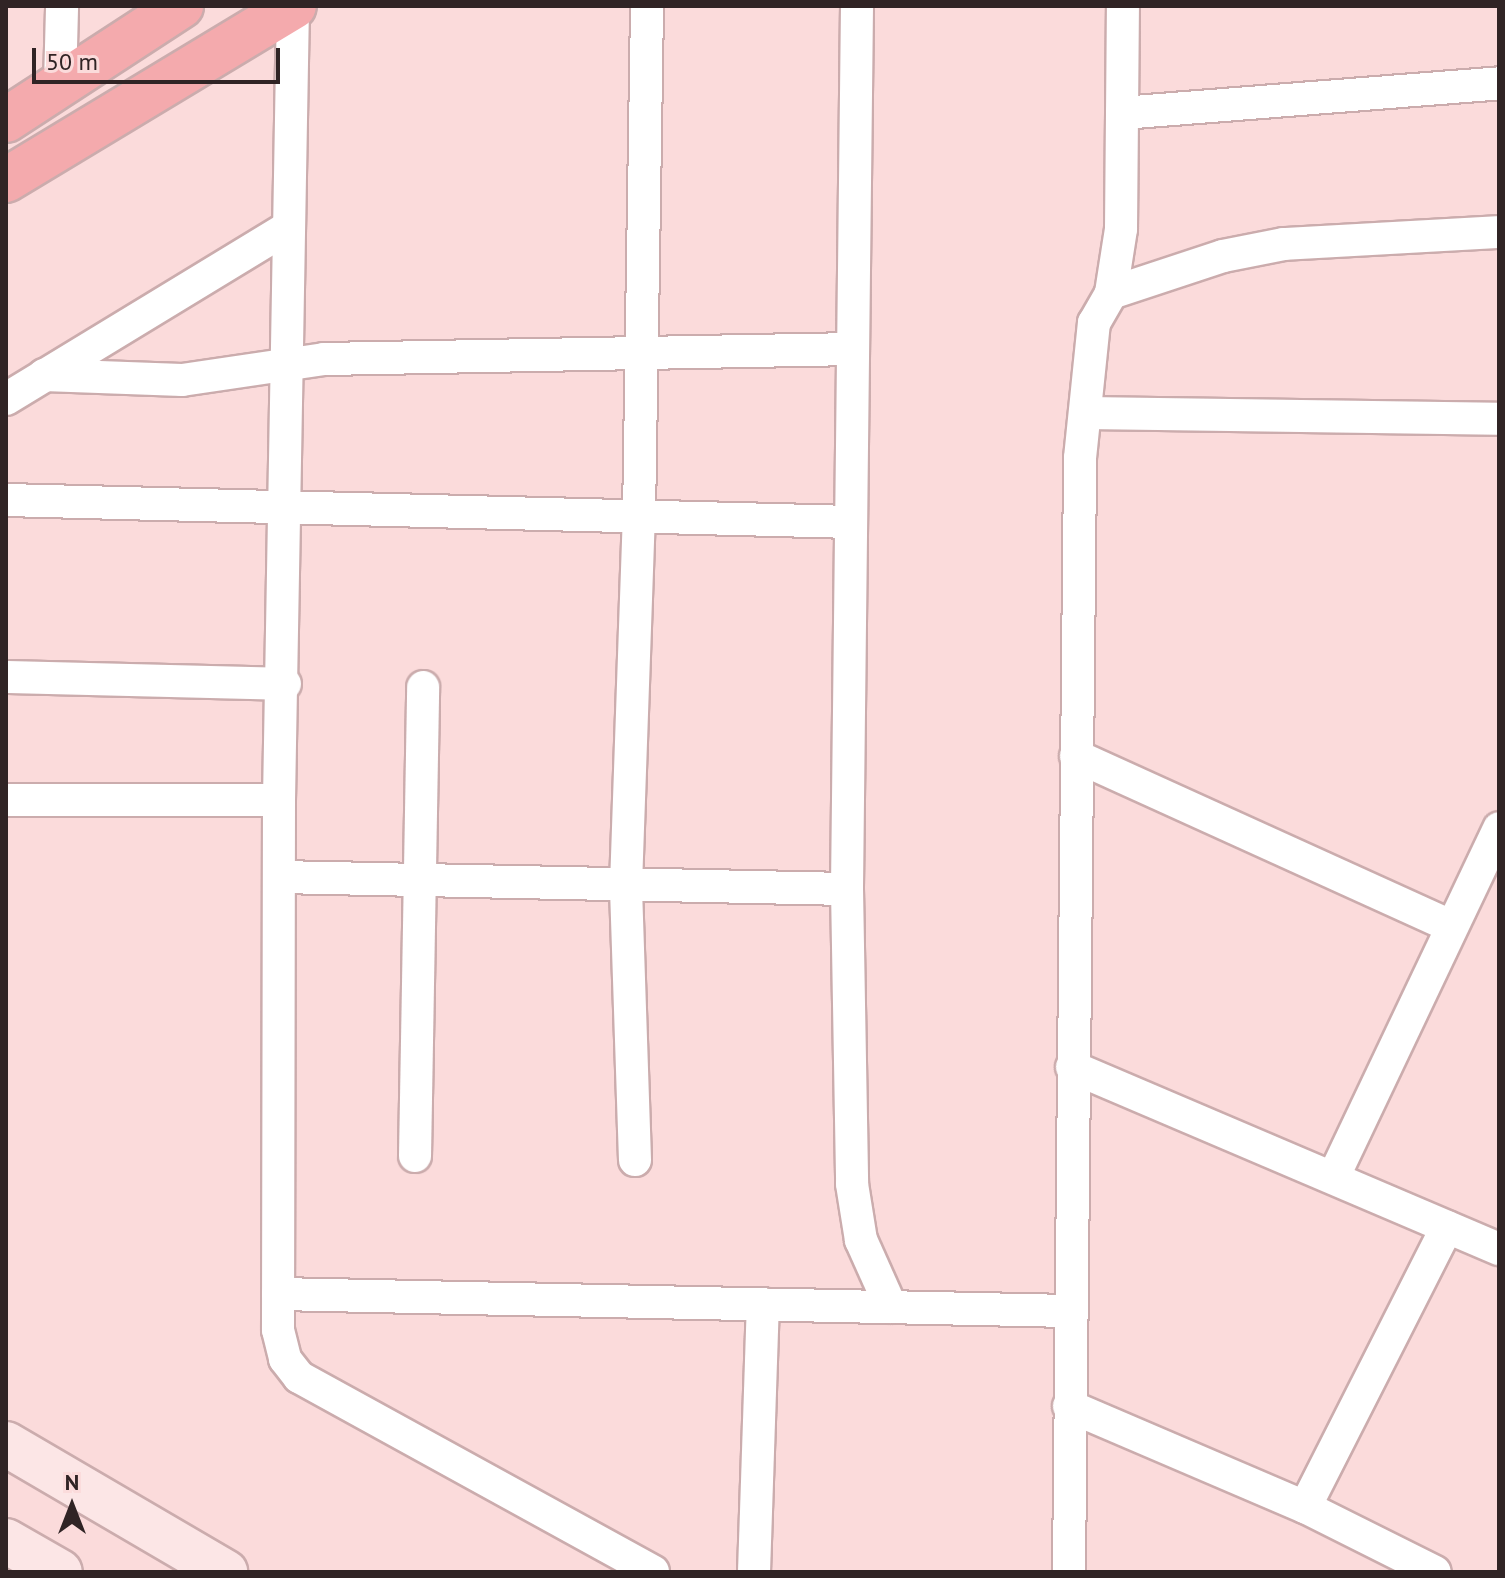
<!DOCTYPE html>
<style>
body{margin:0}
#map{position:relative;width:1505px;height:1578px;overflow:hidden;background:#fbdbdb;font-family:"PT Sans",sans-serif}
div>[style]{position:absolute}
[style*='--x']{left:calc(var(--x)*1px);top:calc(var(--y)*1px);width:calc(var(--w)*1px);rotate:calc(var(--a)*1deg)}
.roads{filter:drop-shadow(2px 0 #cbacad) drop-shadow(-2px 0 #cbacad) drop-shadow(0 2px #cbacad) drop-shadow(0 -2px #cbacad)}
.street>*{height:32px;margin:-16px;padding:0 16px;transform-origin:16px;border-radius:16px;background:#fff}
.secondary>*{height:44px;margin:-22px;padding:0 22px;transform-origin:22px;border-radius:22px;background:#fce6e6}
.highway>*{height:44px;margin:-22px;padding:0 22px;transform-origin:22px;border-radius:22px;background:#f4aaad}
span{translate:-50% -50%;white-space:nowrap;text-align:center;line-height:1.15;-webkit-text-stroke:8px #fbdbdb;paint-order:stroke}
.frame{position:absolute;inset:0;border:8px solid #302425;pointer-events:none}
.north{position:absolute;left:32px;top:1466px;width:80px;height:80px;-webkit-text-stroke:6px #fbdbdb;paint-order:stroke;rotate:0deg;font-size:22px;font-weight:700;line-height:32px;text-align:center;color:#302425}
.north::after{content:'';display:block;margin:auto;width:28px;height:36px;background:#302425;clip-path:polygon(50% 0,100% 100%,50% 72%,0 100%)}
.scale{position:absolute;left:32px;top:48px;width:248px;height:36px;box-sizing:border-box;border:4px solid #302425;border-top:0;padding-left:10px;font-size:24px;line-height:28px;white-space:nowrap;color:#302425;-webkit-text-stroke:6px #fbdbdb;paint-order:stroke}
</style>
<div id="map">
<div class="roads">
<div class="street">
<i style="--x:293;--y:6;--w:794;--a:91.01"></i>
<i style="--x:279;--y:800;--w:530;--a:90.11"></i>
<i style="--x:278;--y:1330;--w:30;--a:76"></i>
<i style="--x:285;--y:1359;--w:23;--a:52"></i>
<i style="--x:299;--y:1377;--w:404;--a:28.8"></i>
<i style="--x:857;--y:6;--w:883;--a:90.65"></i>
<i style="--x:847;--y:889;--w:295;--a:89"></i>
<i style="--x:852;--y:1184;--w:57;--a:80.9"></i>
<i style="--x:861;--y:1240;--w:73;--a:65.9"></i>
<i style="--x:60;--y:85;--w:79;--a:-88.5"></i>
<i style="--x:1122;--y:113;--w:378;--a:-4.5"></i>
<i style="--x:1111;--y:293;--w:65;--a:-81.1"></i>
<i style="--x:1121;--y:229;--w:223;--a:-89.5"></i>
<i style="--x:44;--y:375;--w:138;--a:2.1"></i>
<i style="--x:182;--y:380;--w:144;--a:-8.4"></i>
<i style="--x:324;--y:359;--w:529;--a:-1.08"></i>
<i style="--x:6;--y:399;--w:331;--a:-31.3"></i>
<i style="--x:1085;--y:413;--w:414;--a:0.8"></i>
<i style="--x:6;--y:500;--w:845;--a:1.49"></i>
<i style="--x:6;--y:677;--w:279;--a:1.4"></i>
<i style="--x:1076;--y:756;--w:412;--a:24.4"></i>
<i style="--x:6;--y:800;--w:273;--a:0"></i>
<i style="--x:279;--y:877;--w:568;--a:1.21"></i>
<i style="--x:1072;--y:1067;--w:464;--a:23.1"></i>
<i style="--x:415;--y:1156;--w:469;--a:-89"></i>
<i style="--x:635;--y:1160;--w:275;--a:-91.9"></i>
<i style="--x:626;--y:885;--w:368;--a:-88"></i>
<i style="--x:639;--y:517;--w:511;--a:-89.1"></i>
<i style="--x:1334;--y:1176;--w:385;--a:-64.6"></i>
<i style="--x:278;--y:1294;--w:793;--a:1.23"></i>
<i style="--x:1069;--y:1406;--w:257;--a:23.2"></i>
<i style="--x:1305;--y:1507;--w:145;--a:26.6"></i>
<i style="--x:1305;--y:1507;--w:314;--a:-63.1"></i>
<i style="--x:754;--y:1572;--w:268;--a:-88.1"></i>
<i style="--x:1069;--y:1572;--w:1114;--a:-89.43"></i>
<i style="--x:1080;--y:458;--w:136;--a:-84.1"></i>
<i style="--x:1094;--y:323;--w:34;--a:-60"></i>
<i style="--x:1111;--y:293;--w:118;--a:-18.3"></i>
<i style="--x:1223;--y:256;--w:62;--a:-11.1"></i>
<i style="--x:1284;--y:244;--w:215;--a:-3.2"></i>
</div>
<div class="secondary">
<i style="--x:6;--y:1444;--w:254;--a:30.3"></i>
<i style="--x:6;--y:1541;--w:62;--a:29.9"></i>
</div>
<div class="highway">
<i style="--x:6;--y:120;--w:209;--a:-33.1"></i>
<i style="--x:6;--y:180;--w:336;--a:-31.1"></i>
</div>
</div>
<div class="frame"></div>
<div class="north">N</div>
<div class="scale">50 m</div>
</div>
